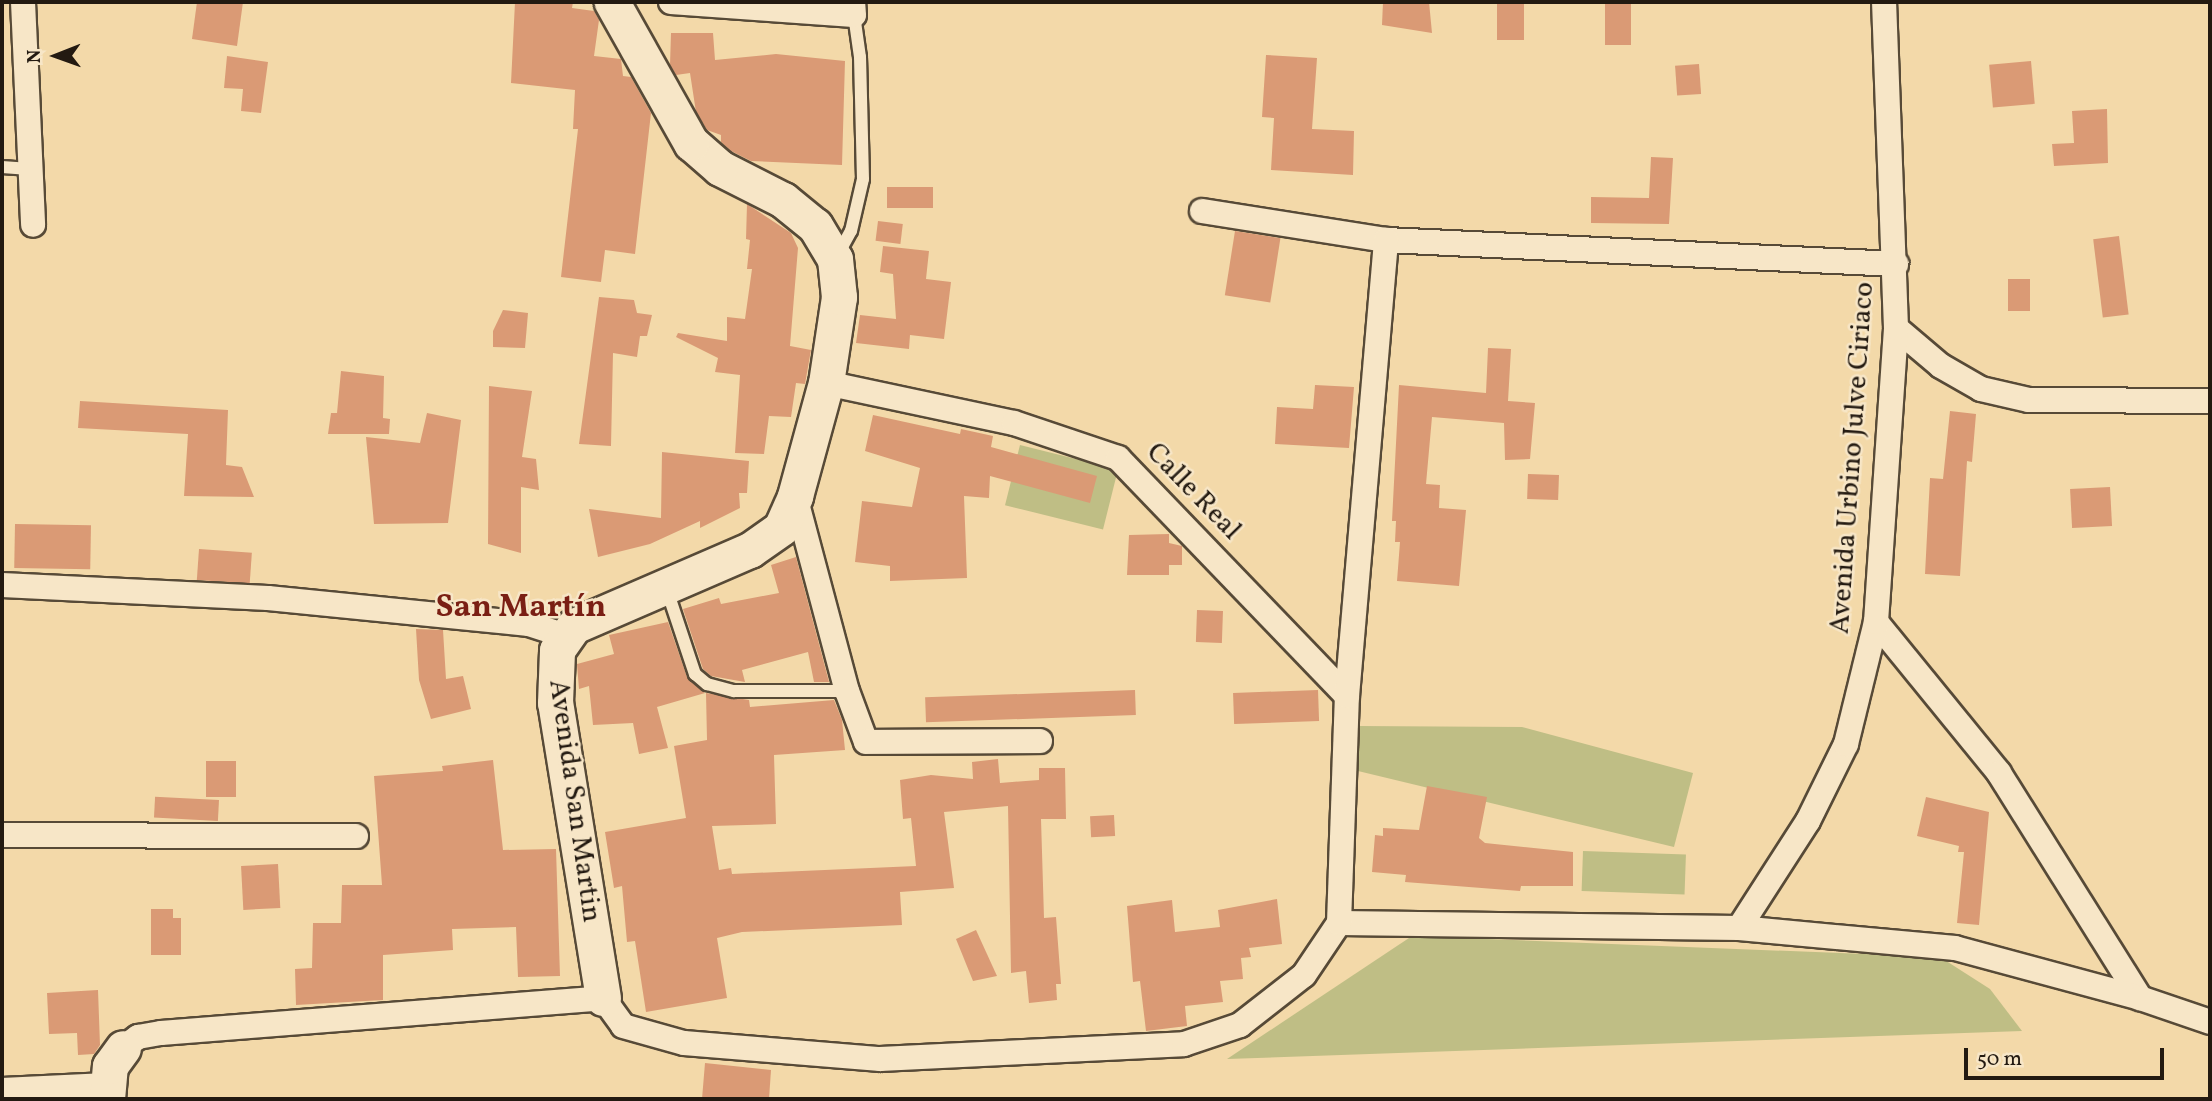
<!DOCTYPE html>
<meta charset="utf-8">
<style>
body{margin:0}
#map{position:relative;width:2212px;height:1101px;overflow:hidden;background:#f3d9a9;font-family:Vollkorn,serif}
div>[style]{position:absolute}
[style*='--x']{left:calc(var(--x)*1px);top:calc(var(--y)*1px);width:calc(var(--w)*1px);rotate:calc(var(--a)*1deg)}
.green>*{inset:0;background:#bfbe85;transform-origin:0 0}
.building>*{inset:0;background:#da9a75;transform-origin:0 0}
.roads{filter:drop-shadow(2px 0 #574a37) drop-shadow(-2px 0 #574a37) drop-shadow(0 2px #574a37) drop-shadow(0 -2px #574a37)}
.lane>*{height:12px;margin:-6px;padding:0 6px;transform-origin:6px;border-radius:6px;background:#f7e6c7}
.street>*{height:24px;margin:-12px;padding:0 12px;transform-origin:12px;border-radius:12px;background:#f7e6c7}
.secondary>*{height:35px;margin:-17.5px;padding:0 17.5px;transform-origin:17.5px;border-radius:17.5px;background:#f7e6c7}
span{translate:-50% -50%;white-space:nowrap;text-align:center;line-height:1.15;-webkit-text-stroke:5px #f7e6c7;paint-order:stroke}
.street-label{font-size:28px;color:#231a11}
.quarter-label{font-size:32px;color:#7a1f14;font-weight:700}
.frame{position:absolute;inset:0;border:4px solid #231a11;pointer-events:none}
.north{position:absolute;left:21px;top:21px;width:70px;height:70px;-webkit-text-stroke:5px #f7e6c7;paint-order:stroke;rotate:269deg;font-size:19px;font-weight:700;line-height:28px;text-align:center;color:#231a11}
.north::after{content:'';display:block;margin:auto;width:24px;height:32px;background:#231a11;clip-path:polygon(50% 0,100% 100%,50% 72%,0 100%)}
.scale{position:absolute;left:1964px;top:1048px;width:200px;height:32px;box-sizing:border-box;border:4px solid #231a11;border-top:0;padding-left:9px;font-size:21px;line-height:24px;white-space:nowrap;color:#231a11;-webkit-text-stroke:5px #f7e6c7;paint-order:stroke}
</style>
<div id="map">
<div class="green">
<i style="left:1020px;top:445px;width:101px;height:62px;rotate:14deg"></i>
<i style="clip-path:polygon(1358px 726px,1522px 727px,1693px 773px,1674px 847px,1358px 771px)"></i>
<i style="left:1583px;top:851px;width:103px;height:40px;rotate:2deg"></i>
<i style="clip-path:polygon(1412px 936px,1940px 957px,1990px 989px,2022px 1031px,1227px 1059px)"></i>
</div>
<div class="building">
<i style="clip-path:polygon(197px 2px,243px 2px,237px 46px,192px 39px)"></i>
<i style="clip-path:polygon(515px 2px,573px 2px,572px 8px,594px 11px,599px 20px,594px 56px,621px 59px,623px 76px,631px 77px,651px 113px,635px 254px,605px 250px,601px 282px,561px 277px,578px 129px,573px 129px,575px 90px,511px 83px)"></i>
<i style="clip-path:polygon(1383px 2px,1429px 2px,1432px 33px,1382px 25px)"></i>
<i style="left:1497px;top:2px;width:27px;height:38px"></i>
<i style="left:1605px;top:2px;width:26px;height:43px"></i>
<i style="clip-path:polygon(671px 33px,713px 33px,715px 60px,776px 54px,845px 61px,842px 165px,751px 161px,731px 151px,721px 142px,721px 135px,707px 130px,696px 112px,690px 73px,676px 75px,670px 65px)"></i>
<i style="clip-path:polygon(1266px 55px,1317px 58px,1312px 129px,1354px 131px,1353px 175px,1271px 170px,1274px 118px,1262px 117px)"></i>
<i style="clip-path:polygon(227px 56px,268px 62px,261px 113px,241px 111px,243px 89px,224px 88px)"></i>
<i style="left:2031px;top:61px;width:43px;height:42px;rotate:85deg"></i>
<i style="left:1699px;top:64px;width:30px;height:24px;rotate:86deg"></i>
<i style="clip-path:polygon(2107px 109px,2108px 163px,2054px 166px,2052px 144px,2074px 143px,2072px 111px)"></i>
<i style="clip-path:polygon(1651px 157px,1673px 158px,1669px 224px,1591px 223px,1591px 197px,1649px 198px)"></i>
<i style="left:887px;top:187px;width:46px;height:21px"></i>
<i style="clip-path:polygon(747px 204px,791px 233px,798px 248px,790px 346px,811px 350px,805px 384px,796px 383px,791px 417px,769px 416px,764px 454px,735px 453px,740px 375px,715px 372px,718px 358px,676px 337px,678px 333px,727px 341px,727px 317px,745px 319px,752px 269px,747px 269px,750px 240px,746px 239px)"></i>
<i style="left:878px;top:221px;width:25px;height:20px;rotate:7deg"></i>
<i style="left:1235px;top:231px;width:46px;height:65px;rotate:9deg"></i>
<i style="left:2119px;top:236px;width:79px;height:26px;rotate:83deg"></i>
<i style="clip-path:polygon(883px 246px,929px 251px,926px 279px,951px 282px,944px 339px,910px 335px,909px 349px,856px 343px,860px 315px,896px 319px,893px 274px,880px 272px)"></i>
<i style="left:2008px;top:279px;width:22px;height:32px"></i>
<i style="clip-path:polygon(599px 297px,634px 300px,637px 313px,652px 315px,647px 336px,640px 336px,637px 357px,613px 353px,611px 446px,579px 444px)"></i>
<i style="clip-path:polygon(503px 310px,528px 313px,525px 348px,493px 347px,493px 331px)"></i>
<i style="clip-path:polygon(1488px 348px,1511px 349px,1508px 401px,1535px 403px,1530px 459px,1505px 460px,1504px 423px,1432px 417px,1426px 484px,1440px 485px,1439px 508px,1466px 510px,1459px 586px,1397px 581px,1400px 542px,1395px 542px,1396px 521px,1392px 521px,1399px 385px,1486px 393px)"></i>
<i style="clip-path:polygon(341px 371px,384px 376px,383px 418px,390px 419px,389px 434px,328px 434px,331px 413px,337px 413px)"></i>
<i style="clip-path:polygon(1315px 385px,1354px 387px,1349px 448px,1275px 444px,1277px 407px,1313px 409px)"></i>
<i style="clip-path:polygon(489px 386px,532px 391px,522px 457px,536px 459px,539px 490px,521px 487px,521px 553px,488px 544px)"></i>
<i style="clip-path:polygon(80px 401px,228px 410px,226px 465px,242px 467px,254px 497px,184px 496px,188px 434px,78px 428px)"></i>
<i style="clip-path:polygon(1950px 411px,1976px 414px,1972px 462px,1967px 461px,1960px 576px,1925px 574px,1930px 478px,1943px 479px)"></i>
<i style="clip-path:polygon(427px 413px,461px 420px,448px 523px,374px 524px,366px 437px,420px 443px)"></i>
<i style="clip-path:polygon(873px 415px,960px 434px,961px 429px,993px 436px,991px 447px,1097px 476px,1090px 503px,990px 476px,989px 498px,964px 496px,967px 578px,890px 581px,890px 566px,855px 562px,862px 501px,912px 507px,920px 468px,865px 451px)"></i>
<i style="clip-path:polygon(662px 452px,749px 461px,747px 493px,739px 493px,740px 508px,700px 528px,700px 521px,650px 544px,598px 557px,589px 509px,661px 518px)"></i>
<i style="left:1528px;top:474px;width:31px;height:25px;rotate:2deg"></i>
<i style="left:2110px;top:487px;width:39px;height:40px;rotate:87deg"></i>
<i style="left:15px;top:524px;width:76px;height:44px;rotate:1deg"></i>
<i style="clip-path:polygon(1169px 534px,1169px 543px,1182px 546px,1182px 565px,1169px 565px,1169px 575px,1127px 575px,1129px 535px)"></i>
<i style="left:199px;top:549px;width:53px;height:31px;rotate:4deg"></i>
<i style="clip-path:polygon(796px 557px,829px 682px,814px 682px,808px 652px,742px 670px,745px 682px,711px 676px,703px 669px,683px 609px,719px 598px,721px 604px,779px 593px,771px 565px)"></i>
<i style="left:1197px;top:610px;width:26px;height:32px;rotate:2deg"></i>
<i style="clip-path:polygon(668px 622px,687px 677px,705px 693px,657px 707px,668px 748px,639px 754px,633px 723px,593px 725px,589px 686px,579px 689px,577px 664px,614px 654px,609px 635px)"></i>
<i style="clip-path:polygon(416px 629px,443px 630px,446px 679px,463px 676px,471px 709px,431px 719px,419px 680px)"></i>
<i style="left:1135px;top:690px;width:25px;height:210px;rotate:88deg"></i>
<i style="left:1318px;top:690px;width:31px;height:85px;rotate:88deg"></i>
<i style="clip-path:polygon(706px 693px,749px 700px,750px 707px,834px 700px,842px 720px,845px 750px,774px 755px,776px 824px,712px 826px,719px 870px,731px 868px,732px 874px,916px 866px,911px 818px,903px 819px,900px 780px,931px 775px,973px 779px,972px 762px,998px 759px,1000px 783px,1039px 780px,1039px 768px,1065px 768px,1066px 819px,1041px 819px,1044px 918px,1056px 917px,1061px 984px,1056px 984px,1057px 1000px,1029px 1003px,1026px 971px,1011px 973px,1008px 806px,944px 812px,954px 888px,900px 892px,902px 925px,742px 932px,717px 938px,727px 998px,646px 1012px,635px 941px,627px 942px,622px 886px,614px 888px,605px 832px,686px 818px,674px 746px,707px 740px)"></i>
<i style="clip-path:polygon(493px 760px,503px 850px,556px 849px,560px 976px,518px 977px,516px 927px,452px 929px,453px 950px,383px 955px,383px 1000px,296px 1005px,295px 969px,312px 968px,313px 923px,341px 923px,342px 885px,382px 885px,374px 776px,443px 771px,442px 766px)"></i>
<i style="left:206px;top:761px;width:30px;height:36px"></i>
<i style="clip-path:polygon(1427px 786px,1487px 797px,1479px 838px,1485px 843px,1573px 852px,1573px 886px,1521px 886px,1520px 891px,1405px 882px,1406px 875px,1372px 872px,1375px 835px,1383px 836px,1383px 828px,1419px 830px)"></i>
<i style="clip-path:polygon(1926px 797px,1989px 812px,1979px 925px,1957px 923px,1964px 852px,1958px 852px,1959px 846px,1917px 836px)"></i>
<i style="left:219px;top:800px;width:21px;height:64px;rotate:93deg"></i>
<i style="left:1114px;top:815px;width:21px;height:24px;rotate:87deg"></i>
<i style="left:278px;top:864px;width:44px;height:37px;rotate:87deg"></i>
<i style="clip-path:polygon(1277px 899px,1282px 944px,1249px 948px,1251px 957px,1241px 958px,1243px 979px,1220px 981px,1223px 1002px,1185px 1006px,1187px 1026px,1146px 1031px,1140px 981px,1133px 982px,1127px 906px,1172px 900px,1175px 932px,1220px 927px,1218px 910px)"></i>
<i style="clip-path:polygon(151px 909px,173px 909px,173px 918px,181px 918px,181px 955px,151px 955px)"></i>
<i style="clip-path:polygon(976px 930px,997px 976px,973px 981px,956px 939px)"></i>
<i style="clip-path:polygon(98px 990px,100px 1045px,94px 1054px,78px 1055px,77px 1033px,49px 1034px,47px 993px)"></i>
<i style="clip-path:polygon(705px 1063px,771px 1070px,769px 1099px,702px 1099px)"></i>
</div>
<div class="roads">
<div class="lane">
<i style="--x:2;--y:167;--w:31;--a:4"></i>
<i style="--x:837;--y:256;--w:29;--a:-61"></i>
<i style="--x:851;--y:231;--w:53;--a:-77"></i>
<i style="--x:863;--y:179;--w:122;--a:-91.4"></i>
<i style="--x:860;--y:57;--w:42;--a:-98.1"></i>
<i style="--x:666;--y:587;--w:92;--a:71.6"></i>
<i style="--x:695;--y:674;--w:16;--a:40"></i>
<i style="--x:707;--y:684;--w:28;--a:15"></i>
<i style="--x:734;--y:691;--w:113;--a:0"></i>
</div>
<div class="street">
<i style="--x:23;--y:2;--w:223;--a:87.4"></i>
<i style="--x:671;--y:2;--w:183;--a:4.1"></i>
<i style="--x:854;--y:15;--w:13;--a:-94"></i>
<i style="--x:1202;--y:211;--w:186;--a:9"></i>
<i style="--x:1386;--y:240;--w:511;--a:2.69"></i>
<i style="--x:1896;--y:328;--w:59;--a:40.2"></i>
<i style="--x:1941;--y:366;--w:46;--a:29.9"></i>
<i style="--x:1981;--y:389;--w:49;--a:12.9"></i>
<i style="--x:2029;--y:400;--w:181;--a:0.3"></i>
<i style="--x:826;--y:383;--w:192;--a:12"></i>
<i style="--x:1014;--y:423;--w:110;--a:18.6"></i>
<i style="--x:1118;--y:458;--w:330;--a:46.1"></i>
<i style="--x:795;--y:496;--w:202;--a:75.1"></i>
<i style="--x:847;--y:691;--w:54;--a:69.6"></i>
<i style="--x:866;--y:742;--w:174;--a:-0.3"></i>
<i style="--x:2;--y:585;--w:266;--a:2.8"></i>
<i style="--x:268;--y:598;--w:262;--a:5.7"></i>
<i style="--x:529;--y:624;--w:40;--a:18"></i>
<i style="--x:1876;--y:622;--w:195;--a:50.8"></i>
<i style="--x:1999;--y:773;--w:266;--a:57.9"></i>
<i style="--x:2;--y:835;--w:354;--a:0.2"></i>
<i style="--x:1339;--y:923;--w:400;--a:0.7"></i>
<i style="--x:1739;--y:928;--w:217;--a:5.3"></i>
<i style="--x:1955;--y:948;--w:192;--a:15.1"></i>
<i style="--x:2140;--y:998;--w:74;--a:18.9"></i>
<i style="--x:1739;--y:928;--w:127;--a:-57.2"></i>
<i style="--x:1808;--y:821;--w:86;--a:-63.7"></i>
<i style="--x:1846;--y:744;--w:126;--a:-76.2"></i>
<i style="--x:1876;--y:622;--w:295;--a:-86.1"></i>
<i style="--x:1896;--y:328;--w:326;--a:-92.1"></i>
<i style="--x:123;--y:1048;--w:19;--a:-36"></i>
<i style="--x:138;--y:1037;--w:23;--a:-10"></i>
<i style="--x:161;--y:1033;--w:443;--a:-4.5"></i>
<i style="--x:603;--y:998;--w:34;--a:54"></i>
<i style="--x:623;--y:1026;--w:63;--a:15.6"></i>
<i style="--x:684;--y:1043;--w:197;--a:4.7"></i>
<i style="--x:880;--y:1059;--w:304;--a:-2.8"></i>
<i style="--x:1184;--y:1044;--w:59;--a:-18.7"></i>
<i style="--x:1240;--y:1025;--w:81;--a:-38"></i>
<i style="--x:1304;--y:975;--w:63;--a:-56.1"></i>
<i style="--x:1339;--y:923;--w:227;--a:-88"></i>
<i style="--x:1347;--y:696;--w:458;--a:-85.1"></i>
<i style="--x:2;--y:1090;--w:105;--a:-2.7"></i>
</div>
<div class="secondary">
<i style="--x:603;--y:998;--w:299;--a:-99.2"></i>
<i style="--x:555;--y:703;--w:53;--a:-87.8"></i>
<i style="--x:557;--y:650;--w:29;--a:-55"></i>
<i style="--x:574;--y:626;--w:192;--a:-23.4"></i>
<i style="--x:750;--y:550;--w:38;--a:-35"></i>
<i style="--x:781;--y:528;--w:35;--a:-66"></i>
<i style="--x:795;--y:496;--w:117;--a:-74.7"></i>
<i style="--x:826;--y:383;--w:87;--a:-81.4"></i>
<i style="--x:839;--y:297;--w:38;--a:-96"></i>
<i style="--x:835;--y:259;--w:39;--a:-121"></i>
<i style="--x:815;--y:226;--w:41;--a:-140.9"></i>
<i style="--x:783;--y:200;--w:71;--a:-153.1"></i>
<i style="--x:720;--y:168;--w:38;--a:-139"></i>
<i style="--x:691;--y:143;--w:162;--a:-119.3"></i>
<i style="--x:107;--y:1099;--w:33;--a:-85"></i>
<i style="--x:110;--y:1066;--w:22;--a:-54"></i>
</div>
</div>
<div class="street-label">
<span style="left:1853px;top:458px;rotate:-86deg">Avenida Urbino Julve Ciriaco</span>
<span style="left:1193px;top:492px;rotate:46deg">Calle Real</span>
<span style="left:574px;top:801px;rotate:82deg">Avenida San Martin</span>
</div>
<div class="quarter-label">
<span style="left:521px;top:608px">San Martín</span>
</div>
<div class="frame"></div>
<div class="north">N</div>
<div class="scale">50 m</div>
</div>
